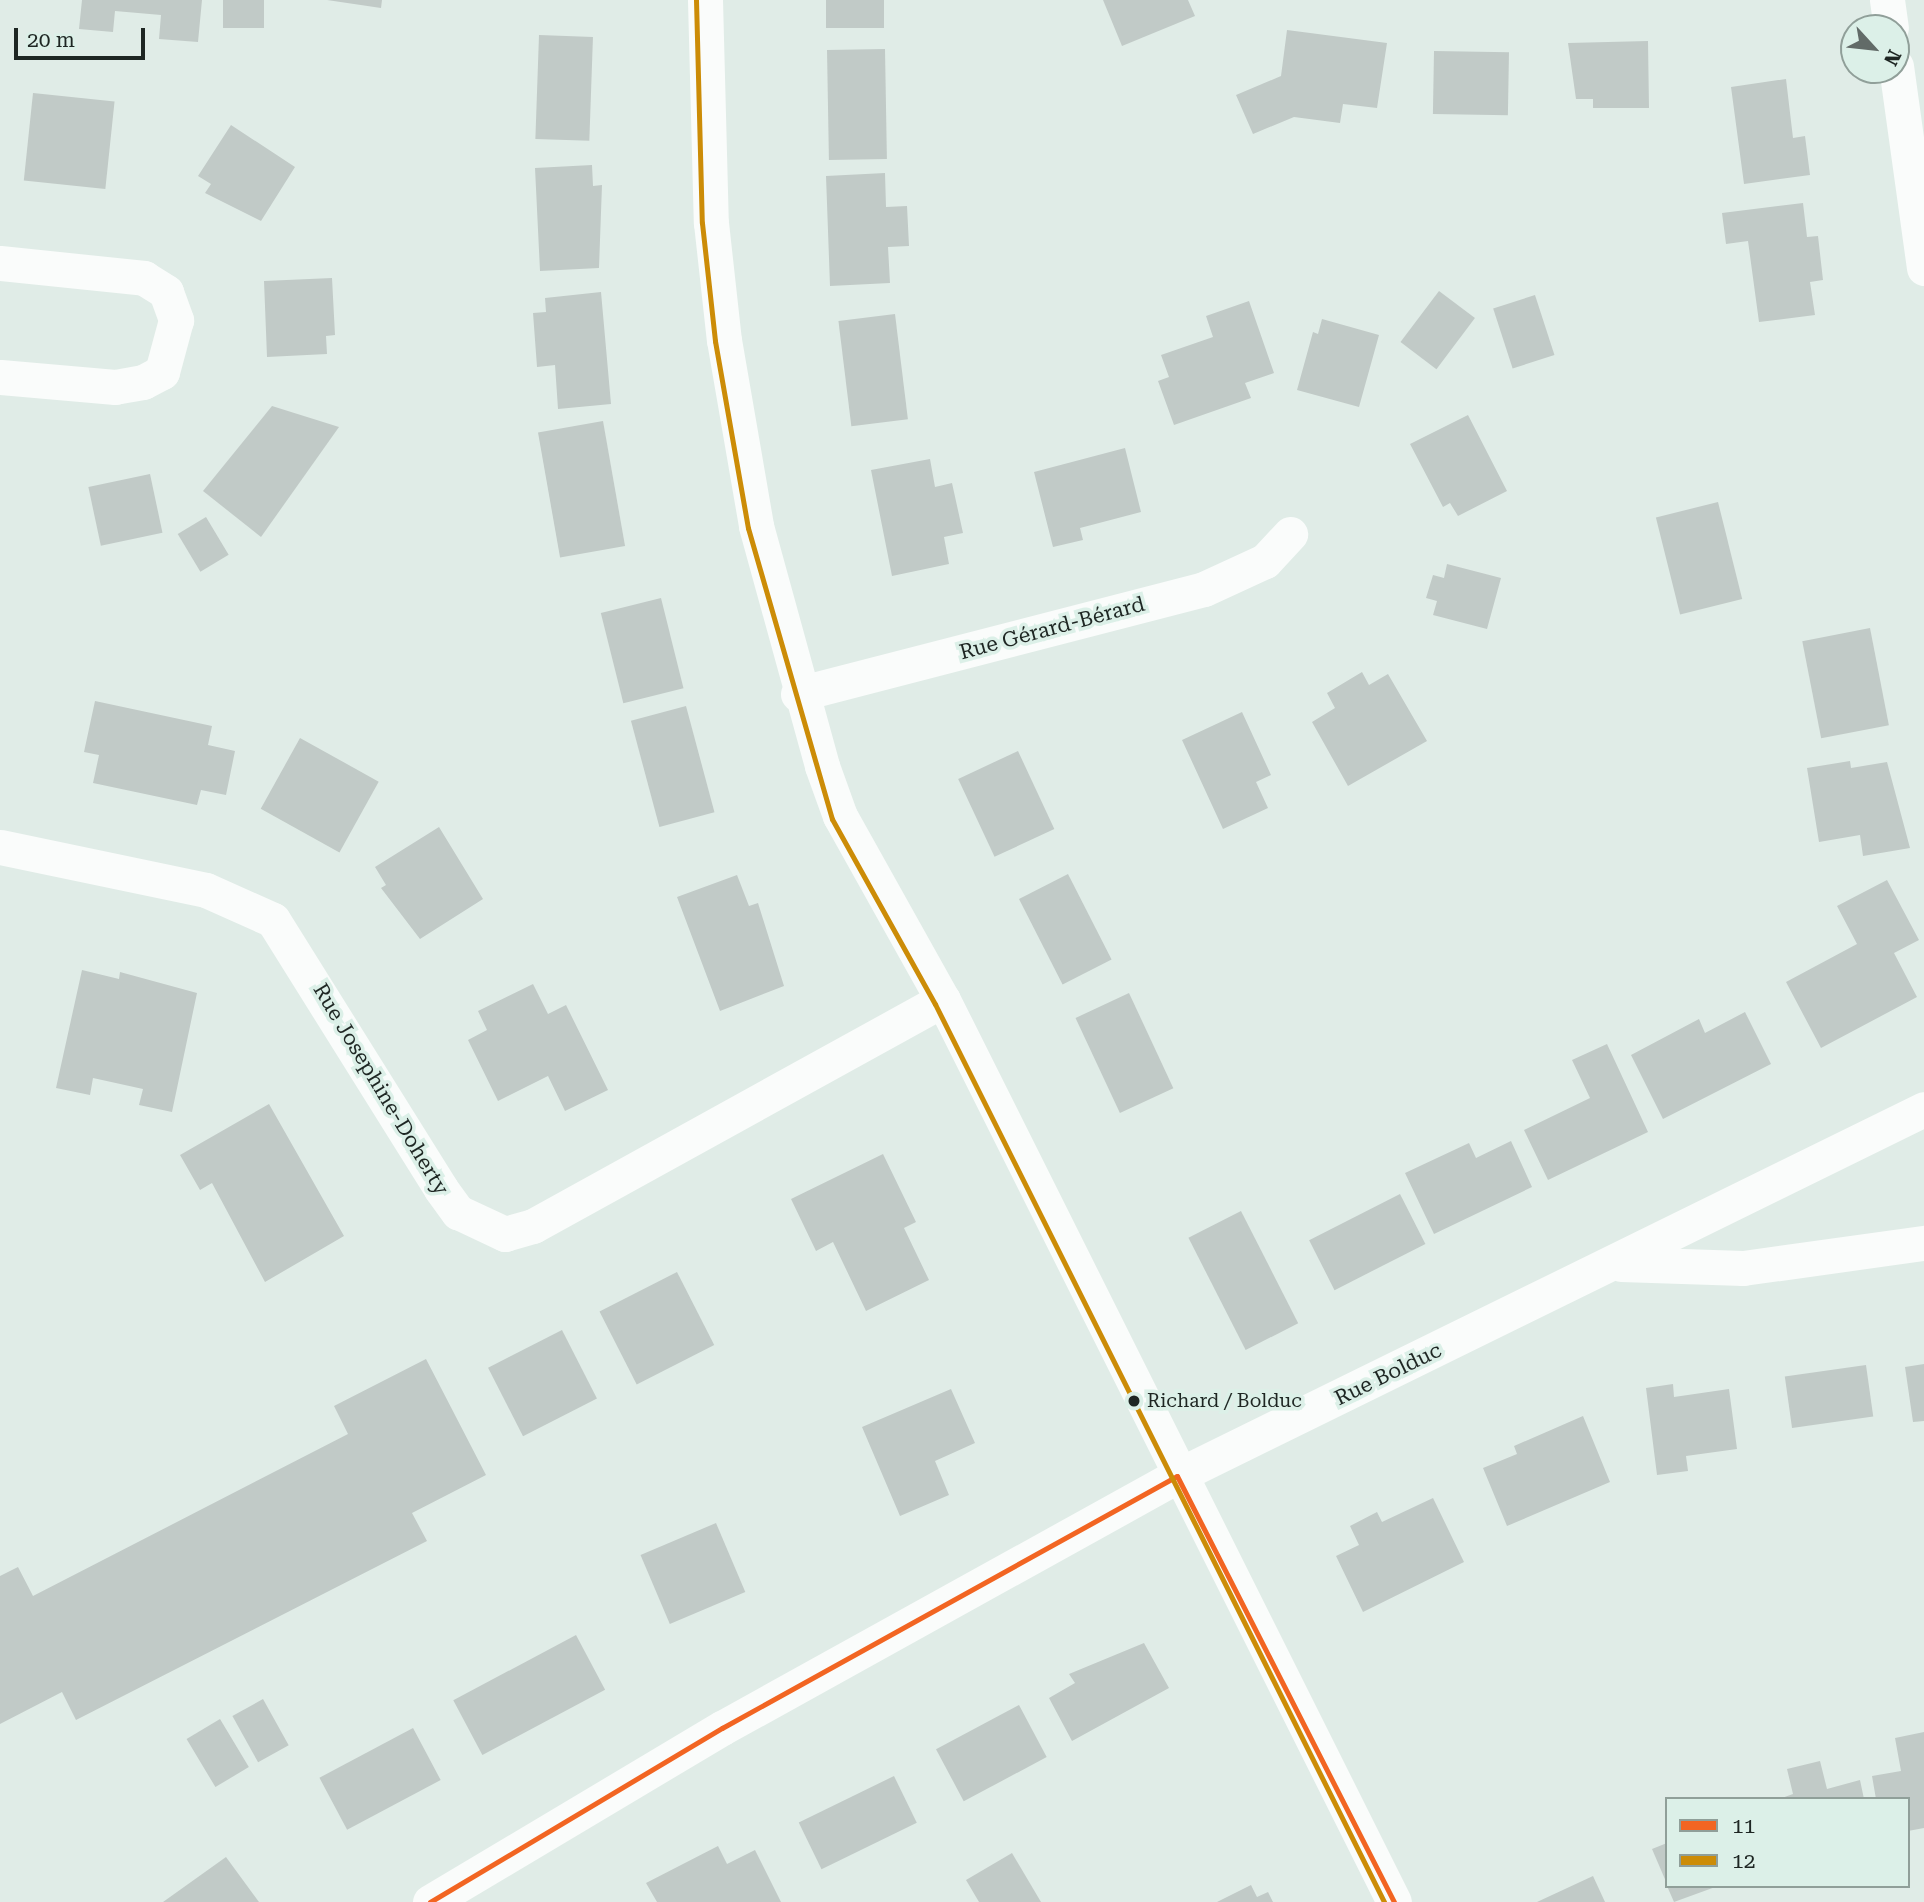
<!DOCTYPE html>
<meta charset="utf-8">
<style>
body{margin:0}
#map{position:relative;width:1924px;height:1902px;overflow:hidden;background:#e0ece7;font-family:"Roboto Serif",serif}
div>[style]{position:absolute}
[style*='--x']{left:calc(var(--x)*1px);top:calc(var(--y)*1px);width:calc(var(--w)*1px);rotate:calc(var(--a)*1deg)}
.building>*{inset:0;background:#c1cac7;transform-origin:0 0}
.minor>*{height:35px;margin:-17.5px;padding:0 17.5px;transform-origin:17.5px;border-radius:17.5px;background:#fafcfb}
.bus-1>*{height:5px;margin:-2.5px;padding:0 2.5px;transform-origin:2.5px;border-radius:2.5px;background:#f26522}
.bus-2>*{height:5px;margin:-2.5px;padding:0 2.5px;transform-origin:2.5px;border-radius:2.5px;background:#cc8c07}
.dots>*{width:19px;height:19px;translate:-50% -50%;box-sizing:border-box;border:4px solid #dcf0e8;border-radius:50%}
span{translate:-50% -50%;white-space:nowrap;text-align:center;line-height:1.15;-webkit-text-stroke:7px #dcf0e8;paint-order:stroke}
.bus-label{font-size:19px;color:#1e2623}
.left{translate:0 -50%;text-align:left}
.street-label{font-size:21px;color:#1e2623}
.legend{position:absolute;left:1665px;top:1797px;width:245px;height:91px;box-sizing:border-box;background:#dcf0e8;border:2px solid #909f99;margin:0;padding:9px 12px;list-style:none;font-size:21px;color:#1e2623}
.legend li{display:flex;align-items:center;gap:14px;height:35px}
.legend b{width:35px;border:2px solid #909f99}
.north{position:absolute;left:1840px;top:14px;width:70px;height:70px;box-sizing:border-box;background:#dcf0e8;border:2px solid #909f99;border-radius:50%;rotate:117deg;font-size:19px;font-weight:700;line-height:28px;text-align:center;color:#1e2623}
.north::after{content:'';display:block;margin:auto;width:24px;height:32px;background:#626b68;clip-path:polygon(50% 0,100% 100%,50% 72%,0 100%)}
.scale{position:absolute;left:14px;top:28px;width:131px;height:32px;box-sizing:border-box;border:4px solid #1e2623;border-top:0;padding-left:9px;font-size:21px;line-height:24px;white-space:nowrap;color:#1e2623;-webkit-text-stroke:5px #dcf0e8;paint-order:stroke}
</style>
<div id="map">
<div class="building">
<i style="clip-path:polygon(82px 0,202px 0,198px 42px,159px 39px,161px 15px,115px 11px,113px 32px,79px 29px)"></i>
<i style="left:223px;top:0;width:41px;height:28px"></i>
<i style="clip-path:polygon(327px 0,382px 0,381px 8px)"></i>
<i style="left:826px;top:0;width:58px;height:28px"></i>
<i style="clip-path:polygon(1103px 0,1188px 0,1195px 16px,1122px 46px)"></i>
<i style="clip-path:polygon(1287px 30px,1387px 43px,1377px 108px,1343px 104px,1340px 123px,1294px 117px,1253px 134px,1236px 95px,1281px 76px)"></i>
<i style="left:539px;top:35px;width:54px;height:104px;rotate:2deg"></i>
<i style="clip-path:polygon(1648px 41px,1649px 108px,1593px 108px,1593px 99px,1576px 99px,1568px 43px)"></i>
<i style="left:885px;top:49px;width:110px;height:58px;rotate:89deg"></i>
<i style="left:1434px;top:51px;width:75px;height:63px;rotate:1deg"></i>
<i style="clip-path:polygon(1786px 79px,1793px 138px,1805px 136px,1810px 175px,1744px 184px,1731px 87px)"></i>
<i style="left:33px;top:93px;width:82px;height:88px;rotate:6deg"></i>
<i style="clip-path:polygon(231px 125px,295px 167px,261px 221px,205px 193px,211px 184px,198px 176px)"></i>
<i style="clip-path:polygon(592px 165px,593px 186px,602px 185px,599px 268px,540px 271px,535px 168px)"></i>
<i style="clip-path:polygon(885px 173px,886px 207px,907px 206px,909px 246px,888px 247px,890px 283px,830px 286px,826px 176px)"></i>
<i style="clip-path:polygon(1803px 203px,1807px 237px,1818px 236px,1823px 280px,1810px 282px,1815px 315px,1759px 322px,1748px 241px,1726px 244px,1722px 213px)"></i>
<i style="clip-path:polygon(332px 278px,335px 335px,326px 336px,327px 354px,267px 357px,264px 281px)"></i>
<i style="left:1439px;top:291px;width:45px;height:64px;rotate:37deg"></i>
<i style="clip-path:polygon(601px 292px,611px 404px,558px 409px,555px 365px,537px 367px,533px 313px,546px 312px,545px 298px)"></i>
<i style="left:1535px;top:295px;width:63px;height:44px;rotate:72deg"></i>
<i style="clip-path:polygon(1249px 301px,1274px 373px,1245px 383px,1251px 398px,1174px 425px,1158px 381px,1169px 377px,1161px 355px,1213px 337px,1206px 316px)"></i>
<i style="left:895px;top:314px;width:106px;height:57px;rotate:83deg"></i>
<i style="clip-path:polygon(1322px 319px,1379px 335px,1359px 407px,1297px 390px,1313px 332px,1318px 334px)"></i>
<i style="clip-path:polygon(272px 406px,339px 427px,261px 537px,203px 491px)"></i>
<i style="clip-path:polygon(1468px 415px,1507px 491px,1458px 516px,1450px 503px,1443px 507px,1410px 444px)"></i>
<i style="left:603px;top:421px;width:127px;height:66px;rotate:80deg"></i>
<i style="clip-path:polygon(1125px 448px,1141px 512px,1080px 528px,1083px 540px,1053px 547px,1034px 472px)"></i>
<i style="clip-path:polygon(930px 459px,935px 487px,952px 483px,963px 533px,944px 537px,949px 564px,892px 576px,871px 470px)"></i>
<i style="left:150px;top:474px;width:60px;height:63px;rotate:78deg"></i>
<i style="left:1718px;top:502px;width:100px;height:64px;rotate:76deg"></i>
<i style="left:206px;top:517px;width:44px;height:33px;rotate:59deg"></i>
<i style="clip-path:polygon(1447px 564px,1501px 578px,1487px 629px,1433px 615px,1437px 601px,1426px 598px,1433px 575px,1444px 578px)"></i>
<i style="left:661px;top:598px;width:93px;height:62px;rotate:76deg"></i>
<i style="left:1870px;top:628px;width:99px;height:69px;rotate:79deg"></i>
<i style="clip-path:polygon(1362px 672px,1369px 685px,1388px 674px,1427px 741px,1348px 786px,1312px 722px,1335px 708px,1327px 693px)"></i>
<i style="clip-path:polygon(95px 701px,212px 726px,208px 745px,235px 751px,226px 795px,201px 790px,197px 805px,93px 783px,99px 755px,84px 752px)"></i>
<i style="left:686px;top:706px;width:110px;height:57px;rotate:75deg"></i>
<i style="clip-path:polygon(1242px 712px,1271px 775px,1256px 782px,1268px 808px,1223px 829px,1182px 740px)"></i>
<i style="left:300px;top:738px;width:90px;height:81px;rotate:29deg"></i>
<i style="left:1018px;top:751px;width:86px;height:66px;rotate:65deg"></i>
<i style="clip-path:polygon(1850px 761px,1851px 768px,1887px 762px,1910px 848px,1863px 856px,1860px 835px,1819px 842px,1807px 768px)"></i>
<i style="clip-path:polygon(439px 827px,483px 899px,420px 939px,381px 888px,386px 885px,375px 867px)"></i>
<i style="left:1068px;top:874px;width:96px;height:55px;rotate:63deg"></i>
<i style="clip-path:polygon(737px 875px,749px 906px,758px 903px,784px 986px,720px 1011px,677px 897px)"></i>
<i style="clip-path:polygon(1887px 880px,1919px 940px,1894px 953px,1917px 997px,1821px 1048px,1786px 982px,1857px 944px,1837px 906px)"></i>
<i style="clip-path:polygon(82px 970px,119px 979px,120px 972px,197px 993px,172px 1112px,139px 1105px,143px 1089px,93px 1078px,90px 1095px,56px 1088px)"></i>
<i style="clip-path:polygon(533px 984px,548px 1014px,566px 1005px,608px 1090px,565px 1111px,548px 1076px,498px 1101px,468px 1040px,487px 1030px,478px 1011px)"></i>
<i style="left:1129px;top:993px;width:105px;height:59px;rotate:65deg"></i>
<i style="clip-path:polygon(1745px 1012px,1771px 1064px,1663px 1119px,1631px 1055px,1699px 1019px,1705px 1033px)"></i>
<i style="clip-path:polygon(1607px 1044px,1648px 1132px,1548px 1180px,1524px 1130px,1590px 1098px,1572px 1060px)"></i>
<i style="clip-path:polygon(269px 1104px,344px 1236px,265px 1282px,212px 1183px,200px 1190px,180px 1155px)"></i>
<i style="clip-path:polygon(1511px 1141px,1532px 1187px,1434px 1234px,1405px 1173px,1469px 1143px,1476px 1158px)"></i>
<i style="clip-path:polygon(883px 1154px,916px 1222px,904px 1228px,929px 1280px,866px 1311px,833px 1242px,816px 1251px,791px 1199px)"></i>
<i style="left:1400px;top:1194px;width:56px;height:102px;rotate:63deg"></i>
<i style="left:1241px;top:1211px;width:126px;height:59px;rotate:63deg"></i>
<i style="left:677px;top:1272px;width:82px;height:87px;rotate:63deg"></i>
<i style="left:562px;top:1330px;width:77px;height:83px;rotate:63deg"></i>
<i style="clip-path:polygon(426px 1359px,486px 1475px,412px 1513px,427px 1541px,76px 1720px,62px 1692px,0 1724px,0 1576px,18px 1567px,33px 1596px,348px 1434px,334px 1406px)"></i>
<i style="clip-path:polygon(1924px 1364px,1924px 1421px,1913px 1422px,1905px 1367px)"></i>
<i style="left:1866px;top:1365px;width:52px;height:82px;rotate:82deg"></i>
<i style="clip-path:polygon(1673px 1384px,1674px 1397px,1729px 1389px,1737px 1449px,1686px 1456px,1688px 1471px,1657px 1475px,1646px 1388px)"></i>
<i style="clip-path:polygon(951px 1389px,975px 1443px,935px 1461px,949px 1495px,900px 1516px,862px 1427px)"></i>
<i style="clip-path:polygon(1583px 1416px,1610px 1482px,1507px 1526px,1483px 1468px,1517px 1454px,1514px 1446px)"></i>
<i style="clip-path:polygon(1433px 1498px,1464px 1562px,1363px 1612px,1336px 1556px,1359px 1545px,1350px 1526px,1377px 1512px,1382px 1522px)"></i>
<i style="left:716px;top:1523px;width:75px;height:82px;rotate:67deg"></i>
<i style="left:576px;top:1635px;width:62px;height:139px;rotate:62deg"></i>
<i style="clip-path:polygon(1144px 1643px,1169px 1688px,1072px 1741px,1049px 1698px,1075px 1683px,1069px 1674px)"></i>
<i style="left:263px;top:1699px;width:53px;height:35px;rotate:61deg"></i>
<i style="left:1019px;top:1705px;width:59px;height:94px;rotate:62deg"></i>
<i style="left:220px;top:1719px;width:56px;height:39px;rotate:59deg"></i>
<i style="left:413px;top:1728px;width:59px;height:106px;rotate:62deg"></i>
<i style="clip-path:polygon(1924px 1732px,1924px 1828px,1908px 1831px,1908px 1799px,1876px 1799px,1872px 1776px,1901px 1771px,1895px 1738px)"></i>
<i style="clip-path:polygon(1820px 1761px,1827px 1789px,1860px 1780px,1864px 1799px,1779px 1799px,1793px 1794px,1787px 1769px)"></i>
<i style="left:894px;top:1776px;width:52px;height:106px;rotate:64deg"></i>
<i style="clip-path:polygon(1667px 1843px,1667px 1884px,1652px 1849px)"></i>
<i style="clip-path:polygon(718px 1846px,727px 1864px,755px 1850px,781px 1902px,657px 1902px,646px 1883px)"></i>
<i style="clip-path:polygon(1012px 1853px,1041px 1902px,979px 1902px,966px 1880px)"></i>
<i style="clip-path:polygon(226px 1857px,259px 1902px,163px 1902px)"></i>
<i style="clip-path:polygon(1593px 1876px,1605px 1902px,1537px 1902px)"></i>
<i style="clip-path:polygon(1251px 1885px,1257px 1897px,1268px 1892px,1273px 1902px,1217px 1902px)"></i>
<i style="clip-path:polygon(1667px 1886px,1718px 1886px,1674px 1902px)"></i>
</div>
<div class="minor">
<i style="--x:705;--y:0;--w:223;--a:88.5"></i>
<i style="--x:711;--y:223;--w:118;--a:83.7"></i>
<i style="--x:724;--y:340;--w:189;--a:80.2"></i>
<i style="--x:756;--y:526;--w:249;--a:74.6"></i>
<i style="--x:822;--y:766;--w:53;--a:70.2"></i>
<i style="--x:840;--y:816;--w:211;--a:60.8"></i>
<i style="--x:943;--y:1000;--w:1008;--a:63.43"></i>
<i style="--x:1887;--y:0;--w:28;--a:82"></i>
<i style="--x:1896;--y:66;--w:204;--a:82.1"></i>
<i style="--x:0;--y:263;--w:145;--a:5.9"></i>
<i style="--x:144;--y:278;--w:26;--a:32"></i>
<i style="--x:166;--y:292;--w:30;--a:70"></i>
<i style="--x:176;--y:320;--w:54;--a:105.1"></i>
<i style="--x:162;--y:372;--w:21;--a:152"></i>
<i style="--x:143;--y:382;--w:28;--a:170"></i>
<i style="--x:115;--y:387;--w:115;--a:-175"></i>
<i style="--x:798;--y:694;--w:419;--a:-14.5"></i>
<i style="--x:1204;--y:589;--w:67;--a:-24.7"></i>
<i style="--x:1265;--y:561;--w:37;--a:-47"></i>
<i style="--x:0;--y:847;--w:210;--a:11.8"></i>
<i style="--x:206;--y:890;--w:73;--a:24.1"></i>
<i style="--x:273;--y:920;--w:317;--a:58"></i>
<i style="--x:441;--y:1189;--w:29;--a:54"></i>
<i style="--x:458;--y:1212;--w:52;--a:25.1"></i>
<i style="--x:505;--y:1234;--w:29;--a:-16"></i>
<i style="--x:533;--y:1226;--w:468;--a:-28.9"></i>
<i style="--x:1621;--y:1264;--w:122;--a:1.9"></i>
<i style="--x:1743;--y:1268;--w:183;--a:-7.9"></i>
<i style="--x:430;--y:1902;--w:340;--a:-30.8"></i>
<i style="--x:722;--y:1728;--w:520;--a:-28.98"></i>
<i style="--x:1177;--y:1476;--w:832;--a:-26.16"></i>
</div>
<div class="bus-1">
<i style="--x:1177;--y:1476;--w:478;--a:63"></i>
<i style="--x:430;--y:1902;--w:340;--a:-30.8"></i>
<i style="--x:722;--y:1728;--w:520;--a:-28.98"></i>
</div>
<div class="bus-2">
<i style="--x:696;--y:0;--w:223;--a:88.5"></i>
<i style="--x:702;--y:223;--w:119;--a:83.7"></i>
<i style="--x:715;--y:341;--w:190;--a:80"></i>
<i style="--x:748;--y:528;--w:303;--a:73.9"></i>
<i style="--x:832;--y:819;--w:212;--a:60.9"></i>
<i style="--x:935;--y:1004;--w:1004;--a:63.43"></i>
</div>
<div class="dots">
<i style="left:1134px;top:1401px;background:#1e2623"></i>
</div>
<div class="bus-label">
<span class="left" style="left:1147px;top:1401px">Richard / Bolduc</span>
</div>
<div class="street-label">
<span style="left:1052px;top:628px;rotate:-15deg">Rue Gérard-Bérard</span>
<span style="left:381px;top:1089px;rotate:59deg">Rue Josephine-Doherty</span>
<span style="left:1388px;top:1374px;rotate:-26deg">Rue Bolduc</span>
</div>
<ul class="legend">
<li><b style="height:9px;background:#f26522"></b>11</li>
<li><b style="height:9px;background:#cc8c07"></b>12</li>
</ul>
<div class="north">N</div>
<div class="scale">20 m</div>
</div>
